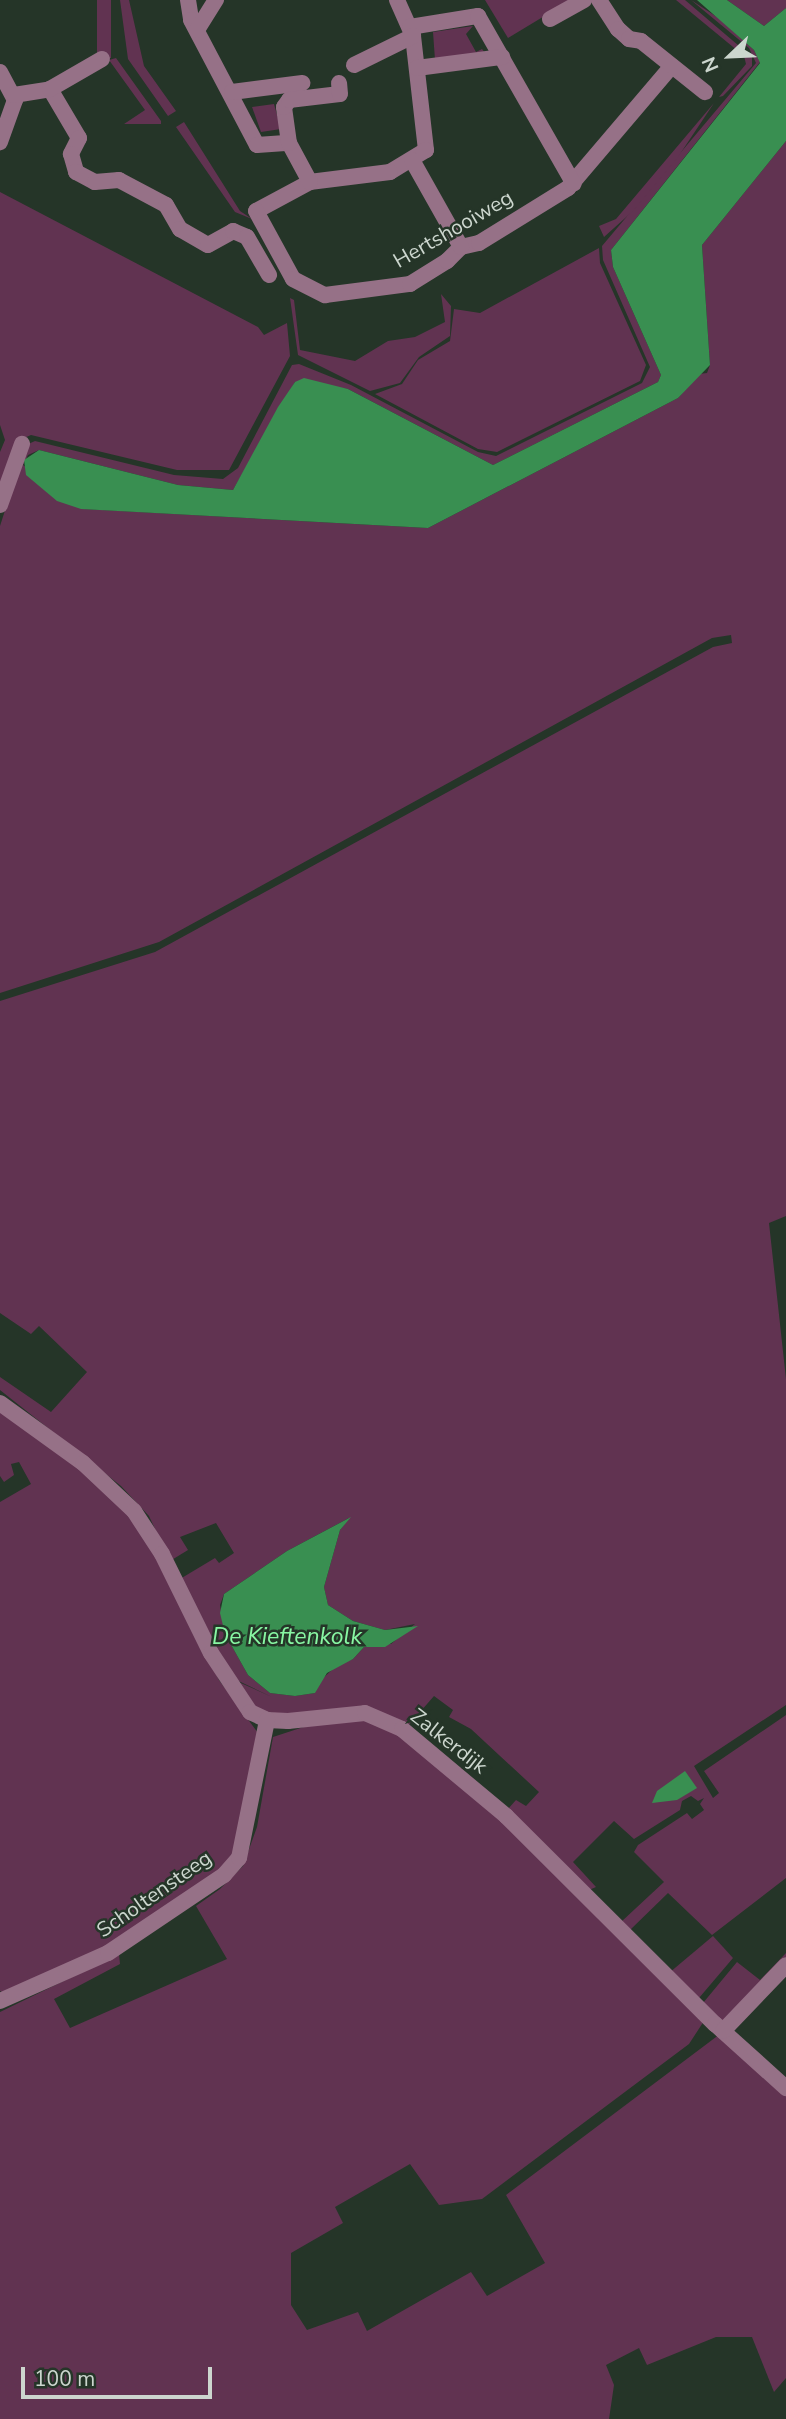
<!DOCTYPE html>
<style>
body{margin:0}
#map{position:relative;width:786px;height:2419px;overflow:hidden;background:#253528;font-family:"Nunito Sans",sans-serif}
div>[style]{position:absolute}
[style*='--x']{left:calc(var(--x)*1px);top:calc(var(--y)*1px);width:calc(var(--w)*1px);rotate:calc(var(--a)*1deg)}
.green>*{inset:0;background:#613351;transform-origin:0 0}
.water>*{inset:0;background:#398f51}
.minor>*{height:16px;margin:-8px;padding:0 8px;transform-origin:8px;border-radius:8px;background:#967187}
span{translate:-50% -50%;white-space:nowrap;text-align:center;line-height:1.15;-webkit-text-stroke:5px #253528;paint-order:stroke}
.street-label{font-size:21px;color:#ccd6ce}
.water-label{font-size:23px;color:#88f7a3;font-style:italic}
.north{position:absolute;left:695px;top:21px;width:70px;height:70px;-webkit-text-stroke:5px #253528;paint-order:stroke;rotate:247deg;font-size:19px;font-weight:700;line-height:28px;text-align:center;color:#ccd6ce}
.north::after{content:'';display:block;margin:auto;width:24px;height:32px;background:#ccd6ce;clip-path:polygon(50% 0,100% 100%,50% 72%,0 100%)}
.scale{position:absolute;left:21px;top:2367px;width:191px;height:32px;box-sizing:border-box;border:4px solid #ccd6ce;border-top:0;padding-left:9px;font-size:21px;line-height:24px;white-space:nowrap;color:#ccd6ce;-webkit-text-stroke:5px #253528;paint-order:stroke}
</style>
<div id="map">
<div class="green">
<i style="left:97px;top:0;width:14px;height:58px"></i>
<i style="clip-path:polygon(120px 0,129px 0,144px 66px,176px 111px,168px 116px,128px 59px)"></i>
<i style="clip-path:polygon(485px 0,571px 0,508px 38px)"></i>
<i style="clip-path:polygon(676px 0,685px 0,752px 57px,752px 66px,723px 96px,719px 97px,746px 64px,744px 56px)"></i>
<i style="clip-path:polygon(evenodd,691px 0,720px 19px,754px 50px,760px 62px,611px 250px,613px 267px,661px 375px,658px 382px,493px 465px,348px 389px,295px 382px,233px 490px,178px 485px,39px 450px,28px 455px,23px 465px,84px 509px,428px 528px,678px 398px,699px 374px,707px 373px,710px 365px,702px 245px,786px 141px,786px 1216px,769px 1223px,786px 1379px,786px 1705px,694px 1766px,713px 1798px,719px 1793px,704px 1771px,786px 1715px,786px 1878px,712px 1935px,668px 1893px,629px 1931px,621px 1922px,664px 1882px,634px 1852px,638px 1845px,687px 1813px,692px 1819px,704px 1810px,700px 1804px,704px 1798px,698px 1801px,691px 1796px,682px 1801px,680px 1810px,634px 1839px,614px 1821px,573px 1862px,596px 1887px,589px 1890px,507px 1810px,516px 1800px,526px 1806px,539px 1792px,471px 1729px,449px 1717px,453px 1710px,434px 1696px,407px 1727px,396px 1721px,259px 1712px,234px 1680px,272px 1697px,228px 1676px,180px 1579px,215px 1558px,219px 1563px,234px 1553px,216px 1523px,180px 1537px,188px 1550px,170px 1561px,149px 1516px,121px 1486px,0 1390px,0 1377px,51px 1412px,87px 1372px,39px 1326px,31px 1334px,0 1313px,0 1001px,155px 952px,713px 647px,732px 643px,731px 635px,712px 638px,159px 942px,0 993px,0 526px,26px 445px,35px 441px,174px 475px,223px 479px,238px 468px,292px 365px,299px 364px,351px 385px,478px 452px,496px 456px,642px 383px,650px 367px,603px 260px,602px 246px,756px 63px,749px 48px,691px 0,349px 1518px,340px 1530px,324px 1587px,328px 1605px,353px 1621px,385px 1630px,415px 1624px,391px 1644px,366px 1645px,353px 1659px,336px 1666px,316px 1685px,315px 1693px,295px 1696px,270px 1693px,248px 1675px,225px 1634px,220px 1605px,224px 1594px,287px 1551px,349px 1518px)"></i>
<i style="clip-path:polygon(727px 0,786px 0,786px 8px,764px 26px)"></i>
<i style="clip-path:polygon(473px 26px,466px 34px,476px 52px,482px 49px,485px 53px,435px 60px,433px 32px)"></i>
<i style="clip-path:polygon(116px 58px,161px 121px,161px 124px,124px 124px,145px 110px,109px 60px)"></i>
<i style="clip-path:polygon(714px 103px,678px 157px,633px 211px,604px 237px,599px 226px,616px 219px)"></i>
<i style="clip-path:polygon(274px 104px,281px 129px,261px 132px,252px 107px)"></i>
<i style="clip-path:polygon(184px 122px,240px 211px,252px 219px,235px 212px,176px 127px)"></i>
<i style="clip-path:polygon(0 192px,258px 327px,264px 335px,287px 323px,290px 356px,229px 470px,177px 470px,31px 435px,24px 438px,0 494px,0 452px,5px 440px,0 425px)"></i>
<i style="clip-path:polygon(599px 248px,600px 263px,646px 365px,640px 381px,497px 452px,478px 449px,375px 394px,402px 384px,418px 360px,450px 341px,454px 309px,480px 313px)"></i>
<i style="clip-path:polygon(441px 294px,451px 306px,450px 336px,419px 357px,400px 383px,370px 391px,298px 355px,290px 298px,294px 300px,300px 350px,355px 361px,388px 341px,415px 337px,445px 322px)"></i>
<i style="clip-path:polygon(0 1408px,98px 1482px,150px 1540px,219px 1680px,258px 1733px,236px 1853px,224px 1869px,111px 1944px,6px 1994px,0 1991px,0 1502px,31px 1484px,19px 1462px,11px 1464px,14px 1475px,4px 1482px,0 1476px)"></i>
<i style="clip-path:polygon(334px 1717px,373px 1718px,402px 1732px,467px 1785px,704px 2021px,689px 2044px,482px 2199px,439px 2205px,410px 2164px,335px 2207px,343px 2223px,291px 2253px,291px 2305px,307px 2330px,358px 2312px,367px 2331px,471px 2272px,487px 2296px,545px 2263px,506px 2195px,720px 2034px,786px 2092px,786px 2378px,774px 2392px,752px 2337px,716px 2337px,647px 2365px,639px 2348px,606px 2365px,614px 2385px,609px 2419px,0 2419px,0 2012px,119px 1954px,120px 1964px,54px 1999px,70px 2028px,227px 1959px,196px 1906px,220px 1889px,243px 1866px,257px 1827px,273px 1737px)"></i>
<i style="clip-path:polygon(713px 1936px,733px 1958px,699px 1998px,669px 1973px)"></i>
<i style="clip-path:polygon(786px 1953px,786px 1962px,730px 2018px,721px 2021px,703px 2003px,737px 1962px,760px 1980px)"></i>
</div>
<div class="water">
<i style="clip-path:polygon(697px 0,727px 0,764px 26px,786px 8px,786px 141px,702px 245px,710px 365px,678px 398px,428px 528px,81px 509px,57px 501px,26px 475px,24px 460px,39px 450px,178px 485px,233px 490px,278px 407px,295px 382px,304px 378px,348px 389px,493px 465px,658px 382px,661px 375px,613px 267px,611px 250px,760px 63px,754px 50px)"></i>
<i style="clip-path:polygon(351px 1517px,340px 1530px,324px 1587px,328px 1605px,353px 1621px,385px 1630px,418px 1626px,385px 1647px,364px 1647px,353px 1659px,327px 1673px,315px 1693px,295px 1696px,270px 1693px,248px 1675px,225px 1634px,220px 1613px,224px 1594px,287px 1551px)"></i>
<i style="clip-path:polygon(685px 1771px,697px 1788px,677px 1800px,652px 1803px,657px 1791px)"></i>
</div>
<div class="minor">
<i style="--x:188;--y:0;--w:20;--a:81"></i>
<i style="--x:191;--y:20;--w:141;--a:62.2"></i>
<i style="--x:257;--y:145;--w:32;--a:-4"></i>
<i style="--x:397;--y:0;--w:39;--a:66"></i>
<i style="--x:413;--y:36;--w:115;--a:83.5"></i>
<i style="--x:426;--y:150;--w:42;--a:148.6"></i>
<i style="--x:390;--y:172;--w:81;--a:172.9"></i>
<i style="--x:310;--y:182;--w:61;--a:151.8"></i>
<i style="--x:256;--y:211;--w:77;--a:61.4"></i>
<i style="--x:293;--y:279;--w:36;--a:27"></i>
<i style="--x:325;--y:295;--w:86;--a:-7.4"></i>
<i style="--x:410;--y:284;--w:44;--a:-31.9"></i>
<i style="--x:447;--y:261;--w:20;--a:-45"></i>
<i style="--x:461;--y:247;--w:18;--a:-13"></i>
<i style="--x:479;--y:243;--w:105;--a:-31.7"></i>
<i style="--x:568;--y:188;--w:160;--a:-49.6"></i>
<i style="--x:599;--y:0;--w:35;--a:57"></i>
<i style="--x:618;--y:29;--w:15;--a:42"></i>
<i style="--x:629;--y:39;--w:12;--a:9"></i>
<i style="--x:641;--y:41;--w:82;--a:38.6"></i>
<i style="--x:550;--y:19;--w:39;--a:-29"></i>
<i style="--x:410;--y:27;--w:69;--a:-9.2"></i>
<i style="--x:478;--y:16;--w:193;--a:60.3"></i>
<i style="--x:197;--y:30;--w:36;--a:-58"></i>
<i style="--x:354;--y:65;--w:66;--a:-26.2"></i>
<i style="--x:417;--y:68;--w:86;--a:-7.4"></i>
<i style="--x:0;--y:72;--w:32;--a:62"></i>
<i style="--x:15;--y:100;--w:45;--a:109.7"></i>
<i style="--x:50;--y:89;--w:57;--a:59.4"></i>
<i style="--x:79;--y:138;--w:18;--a:117"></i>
<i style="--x:71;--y:154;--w:19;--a:74"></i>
<i style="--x:76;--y:172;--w:21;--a:28"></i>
<i style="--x:95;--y:182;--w:24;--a:-5"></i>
<i style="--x:119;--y:180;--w:53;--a:28"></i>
<i style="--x:166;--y:205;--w:28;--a:60"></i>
<i style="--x:180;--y:229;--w:32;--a:30"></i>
<i style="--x:208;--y:245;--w:29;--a:-29"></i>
<i style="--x:233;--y:231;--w:15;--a:23"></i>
<i style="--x:247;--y:237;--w:44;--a:59.9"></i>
<i style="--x:232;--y:92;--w:71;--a:-7.3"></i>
<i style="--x:14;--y:95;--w:36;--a:-9"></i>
<i style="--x:50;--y:89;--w:60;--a:-30"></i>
<i style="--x:412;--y:160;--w:100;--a:60.6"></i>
<i style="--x:310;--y:182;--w:44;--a:-118.3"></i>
<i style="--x:289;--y:143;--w:36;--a:-98"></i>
<i style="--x:284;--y:107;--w:9;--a:-54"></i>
<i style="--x:289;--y:100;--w:51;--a:-6.7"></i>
<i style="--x:340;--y:94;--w:11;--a:-95"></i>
<i style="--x:0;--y:505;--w:65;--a:-70.2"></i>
<i style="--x:0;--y:1403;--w:102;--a:35.9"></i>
<i style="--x:83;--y:1463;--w:70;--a:43.3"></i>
<i style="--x:134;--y:1511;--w:51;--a:56.9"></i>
<i style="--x:162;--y:1554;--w:110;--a:63.7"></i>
<i style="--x:211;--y:1653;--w:71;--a:56.5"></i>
<i style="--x:250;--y:1712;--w:19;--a:25"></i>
<i style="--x:267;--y:1720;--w:21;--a:3"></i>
<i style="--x:288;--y:1721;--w:77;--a:-5.9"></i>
<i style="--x:365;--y:1713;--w:40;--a:23.4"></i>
<i style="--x:402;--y:1729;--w:136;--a:39.9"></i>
<i style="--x:506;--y:1816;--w:295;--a:44.9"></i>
<i style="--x:715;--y:2024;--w:96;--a:42"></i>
<i style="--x:0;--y:2001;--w:118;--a:-24"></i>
<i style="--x:108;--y:1953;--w:140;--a:-33.9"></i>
<i style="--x:224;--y:1875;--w:23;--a:-49"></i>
<i style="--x:239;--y:1858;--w:141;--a:-78.5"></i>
<i style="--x:723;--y:2031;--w:91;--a:-46.3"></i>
</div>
<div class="street-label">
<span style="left:453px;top:229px;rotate:-30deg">Hertshooiweg</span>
<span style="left:449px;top:1741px;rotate:38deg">Zalkerdijk</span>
<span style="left:154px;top:1894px;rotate:-35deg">Scholtensteeg</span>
</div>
<div class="water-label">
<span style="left:287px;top:1637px">De Kieftenkolk</span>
</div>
<div class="north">N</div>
<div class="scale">100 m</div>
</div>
